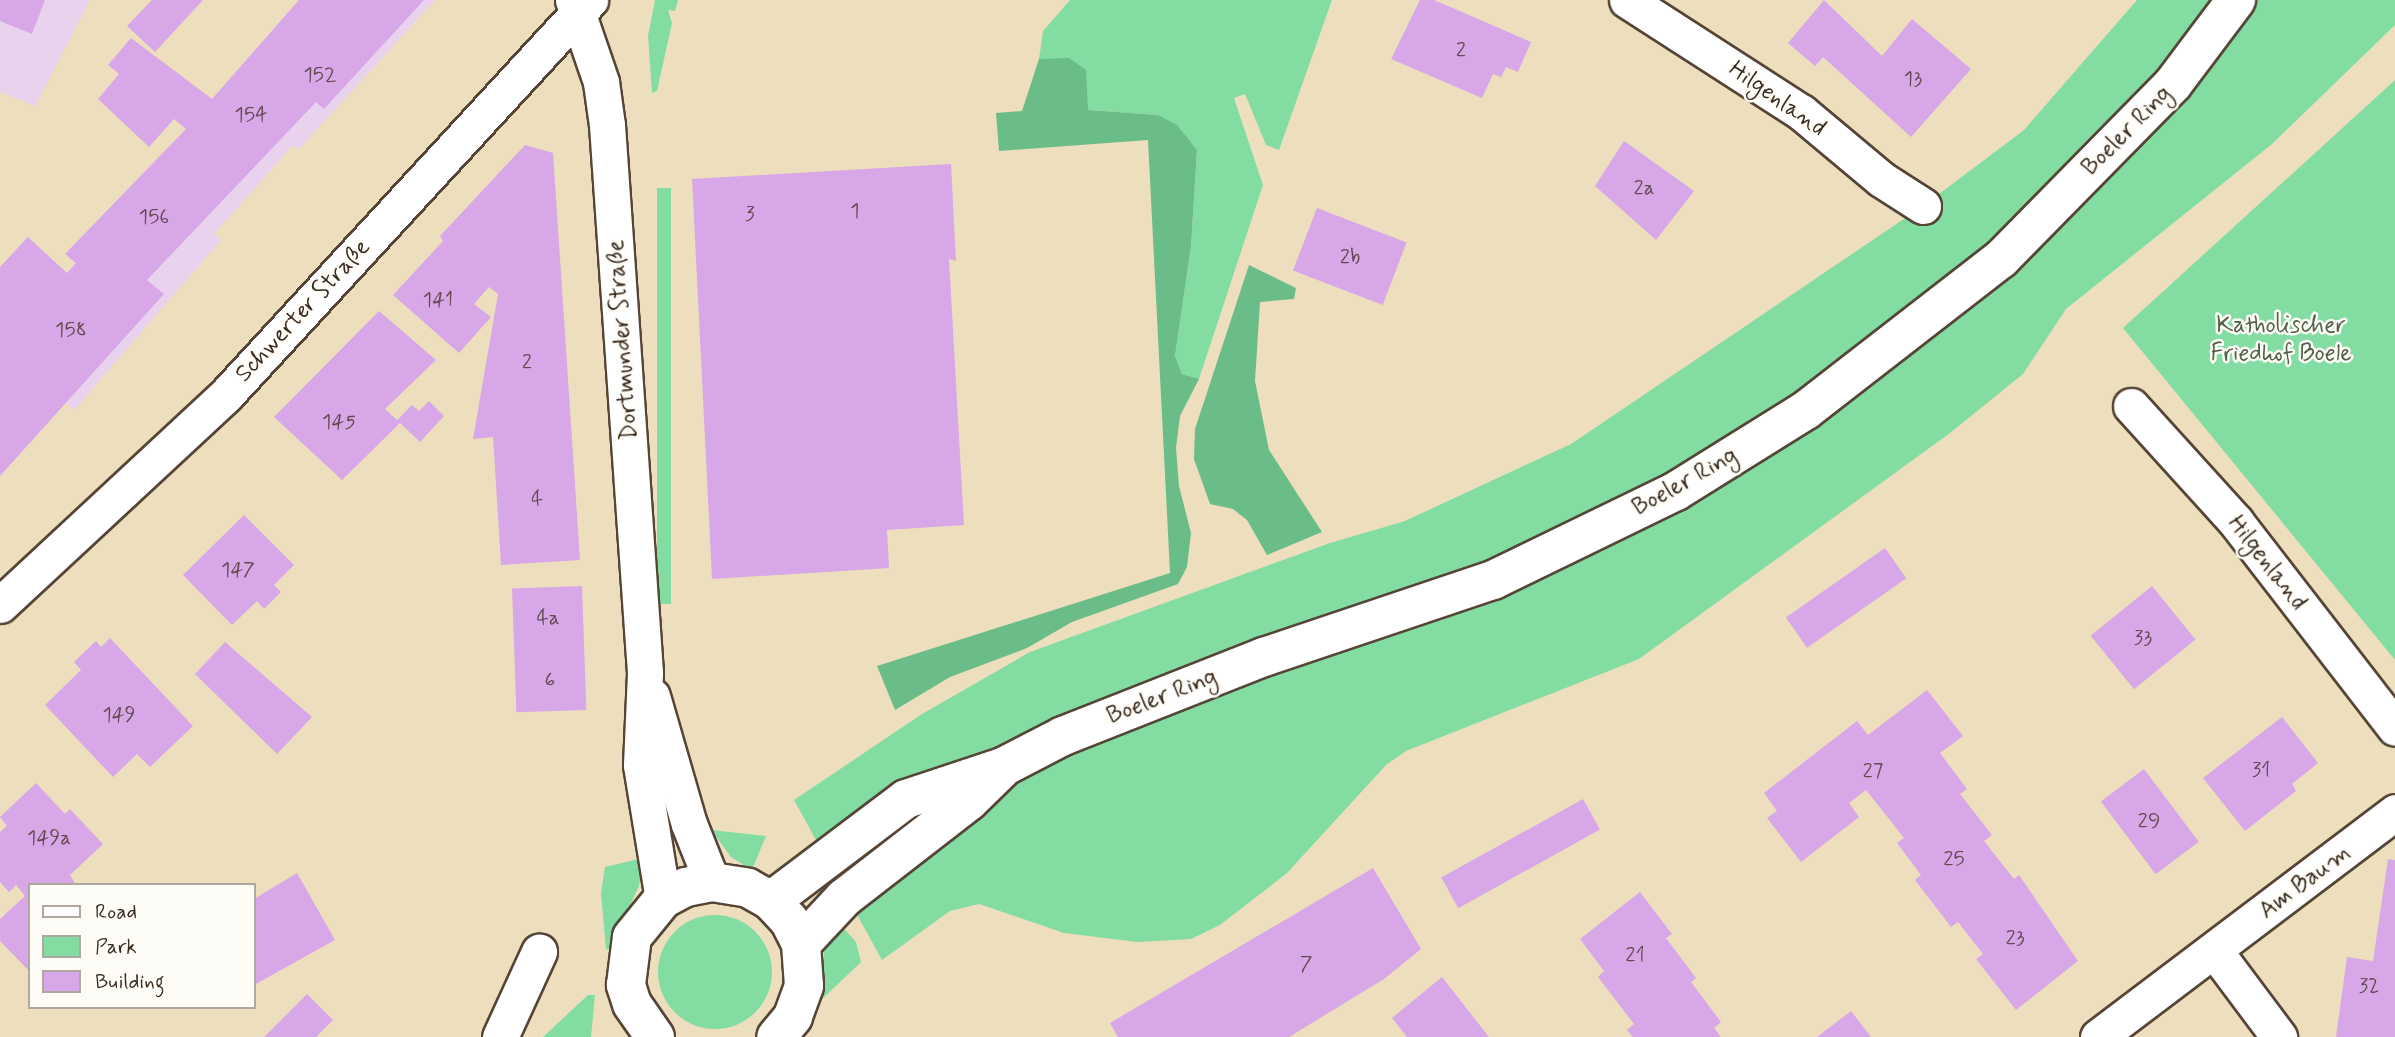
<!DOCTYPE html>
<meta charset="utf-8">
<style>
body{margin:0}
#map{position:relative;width:2395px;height:1037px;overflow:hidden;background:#eddfbe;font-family:Mynerve,sans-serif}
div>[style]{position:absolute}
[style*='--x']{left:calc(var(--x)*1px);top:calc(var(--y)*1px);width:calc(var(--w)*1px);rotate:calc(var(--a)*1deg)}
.built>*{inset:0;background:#e8d2ee}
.green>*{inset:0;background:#83dda3;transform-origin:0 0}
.round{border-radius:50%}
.forest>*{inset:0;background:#6abc89}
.building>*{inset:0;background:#d7a7e8;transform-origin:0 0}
.roads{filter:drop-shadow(2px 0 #564536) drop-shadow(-2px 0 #564536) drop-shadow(0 2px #564536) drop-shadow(0 -2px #564536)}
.street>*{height:35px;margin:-17.5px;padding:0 17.5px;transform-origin:17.5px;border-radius:17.5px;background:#fff}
.secondary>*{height:38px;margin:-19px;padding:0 19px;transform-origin:19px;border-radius:19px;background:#fff}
span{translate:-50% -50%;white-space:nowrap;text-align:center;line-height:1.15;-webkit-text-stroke:5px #fdfcf7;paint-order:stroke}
.number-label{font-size:21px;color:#624950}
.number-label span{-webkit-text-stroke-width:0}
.street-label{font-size:24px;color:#3b2a1e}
.park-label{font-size:24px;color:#516046}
.legend{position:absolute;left:28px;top:883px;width:228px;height:126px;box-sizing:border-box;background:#fdfcf7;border:2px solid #afa8a0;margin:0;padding:9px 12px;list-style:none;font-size:21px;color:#3b2a1e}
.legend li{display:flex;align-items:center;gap:14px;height:35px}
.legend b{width:35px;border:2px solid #afa8a0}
</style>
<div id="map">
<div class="built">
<i style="clip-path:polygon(0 0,90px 0,35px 106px,0 92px)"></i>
<i style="clip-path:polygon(299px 0,435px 0,299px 149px,293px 145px,214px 234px,221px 240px,74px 410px,0 343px,76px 264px,65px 254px,186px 129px)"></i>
</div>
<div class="green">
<i style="clip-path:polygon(655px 0,678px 0,675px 11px,668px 10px,672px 23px,657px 91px,652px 93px,648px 36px)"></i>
<i style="clip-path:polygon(1070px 0,1332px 0,1279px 150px,1266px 145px,1245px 94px,1234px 98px,1263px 185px,1199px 379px,1182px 374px,1175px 356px,1191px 246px,1197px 150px,1158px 115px,1088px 110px,1039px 59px,1043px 31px)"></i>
<i style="clip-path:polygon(2137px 0,2395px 0,2395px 25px,2272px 144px,2066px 309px,2023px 374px,1950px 433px,1639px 659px,1406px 751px,1386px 765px,1287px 873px,1220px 925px,1191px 939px,1137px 942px,1064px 933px,979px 904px,950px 911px,882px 960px,794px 800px,922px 714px,1030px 652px,1330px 543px,1405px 521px,1571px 444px,1923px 206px,2024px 130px)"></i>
<i style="clip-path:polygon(2395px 80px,2395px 660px,2123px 328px)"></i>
<i style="left:657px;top:188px;width:14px;height:416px"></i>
<i style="clip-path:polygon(711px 830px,766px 836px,752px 870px,731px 857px)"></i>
<i style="clip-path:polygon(643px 858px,639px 886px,610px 948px,606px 950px,601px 893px,605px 867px)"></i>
<i class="round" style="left:658px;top:915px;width:114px;height:114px"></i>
<i style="clip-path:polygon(838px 922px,856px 942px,861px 962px,817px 1004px,824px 952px)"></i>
<i style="clip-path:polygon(588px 995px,595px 995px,591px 1037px,543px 1037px)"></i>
</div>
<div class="forest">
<i style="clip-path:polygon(1069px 58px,1086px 70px,1088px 110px,1158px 115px,1177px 125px,1197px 150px,1191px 246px,1175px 356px,1182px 374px,1199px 379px,1180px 416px,1176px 448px,1179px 486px,1191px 533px,1187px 567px,1178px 584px,1072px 622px,1027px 648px,950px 677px,895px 710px,877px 666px,1170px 573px,1148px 140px,999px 151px,996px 113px,1022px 111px,1039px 59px)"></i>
<i style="clip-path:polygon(1249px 265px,1296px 288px,1294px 299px,1260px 302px,1255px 381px,1269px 450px,1322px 532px,1267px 555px,1247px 520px,1233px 509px,1210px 504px,1194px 459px,1195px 429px)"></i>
</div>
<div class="building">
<i style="clip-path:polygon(0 0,45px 0,32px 34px,0 21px)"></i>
<i style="clip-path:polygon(152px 0,203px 0,155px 52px,127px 26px)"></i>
<i style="clip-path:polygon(299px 0,424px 0,324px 109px,316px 102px,147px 280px,164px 294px,0 476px,0 267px,28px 237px,67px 273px,76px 263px,65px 254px,186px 129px,174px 119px,149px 147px,98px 99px,119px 74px,108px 65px,131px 38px,212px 99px)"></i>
<i style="clip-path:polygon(1420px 0,1434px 0,1531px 42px,1518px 72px,1506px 67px,1501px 77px,1493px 74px,1482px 98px,1391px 59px)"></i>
<i style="clip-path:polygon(1824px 0,1882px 56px,1912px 19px,1971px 69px,1911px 137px,1823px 57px,1815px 66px,1788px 43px)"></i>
<i style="clip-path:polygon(1624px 141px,1694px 191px,1656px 240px,1595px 186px)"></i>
<i style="clip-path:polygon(525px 145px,553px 153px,580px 560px,501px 565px,493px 437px,473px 439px,498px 294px,489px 287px,474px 304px,491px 317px,459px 353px,393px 295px,443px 241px,440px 236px)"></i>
<i style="clip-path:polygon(951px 164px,956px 261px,949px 259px,964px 525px,887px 530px,889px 568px,712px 579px,692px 179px)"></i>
<i style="left:1317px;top:208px;width:96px;height:67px;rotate:21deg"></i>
<i style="clip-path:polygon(379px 311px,436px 360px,385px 409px,397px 420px,412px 405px,419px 411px,429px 401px,444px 416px,420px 442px,400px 423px,342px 480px,274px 417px)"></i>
<i style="clip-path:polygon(244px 515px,294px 565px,274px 585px,281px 592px,264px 609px,257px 601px,232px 625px,183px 575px)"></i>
<i style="left:1885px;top:548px;width:37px;height:121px;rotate:55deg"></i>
<i style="left:582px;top:586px;width:124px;height:70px;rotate:88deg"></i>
<i style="left:2152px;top:586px;width:69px;height:79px;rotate:51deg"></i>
<i style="clip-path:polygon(110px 638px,193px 726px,150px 767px,137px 754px,113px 777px,45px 705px,81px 670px,74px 662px,96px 641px,101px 647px)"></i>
<i style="clip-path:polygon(225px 642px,312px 717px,277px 754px,195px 674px)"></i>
<i style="clip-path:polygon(1927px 690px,1963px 736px,1940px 753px,1967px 789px,1960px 794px,1992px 835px,1984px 841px,2014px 879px,2019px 875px,2078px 961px,2016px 1010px,1976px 959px,1983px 954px,1958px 922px,1951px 927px,1915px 880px,1921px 875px,1897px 843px,1904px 838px,1866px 790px,1849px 803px,1859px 817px,1801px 862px,1767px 818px,1777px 811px,1764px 793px,1857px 721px,1868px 735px)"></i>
<i style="clip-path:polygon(2282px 717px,2318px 763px,2292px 784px,2296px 791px,2245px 831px,2203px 778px)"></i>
<i style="left:2144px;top:769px;width:91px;height:54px;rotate:53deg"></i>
<i style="clip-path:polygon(36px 783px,65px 814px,70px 809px,103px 844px,70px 875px,76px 885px,30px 885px,30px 972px,0 941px,0 919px,25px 896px,16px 885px,9px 892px,0 882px,0 832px,7px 826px,0 817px)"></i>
<i style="left:1583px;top:799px;width:35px;height:162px;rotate:61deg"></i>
<i style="clip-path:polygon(2388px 859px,2395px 860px,2395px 1037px,2336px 1037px,2347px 957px,2373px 961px)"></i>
<i style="clip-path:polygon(1373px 868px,1421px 949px,1384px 979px,1289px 1037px,1118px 1037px,1110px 1023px)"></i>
<i style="clip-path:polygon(297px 873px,335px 940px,254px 985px,254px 899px)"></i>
<i style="clip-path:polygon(1640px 892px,1672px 934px,1666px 938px,1696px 978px,1691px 982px,1721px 1022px,1714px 1028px,1721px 1037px,1633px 1037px,1627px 1030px,1634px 1024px,1598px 977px,1604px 971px,1580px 939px)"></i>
<i style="clip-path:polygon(1442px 977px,1489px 1037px,1407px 1037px,1392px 1018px)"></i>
<i style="clip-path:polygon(307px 994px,333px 1020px,316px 1037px,264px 1037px)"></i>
<i style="clip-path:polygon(1851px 1011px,1871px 1037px,1817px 1037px)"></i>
</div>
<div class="roads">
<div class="street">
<i style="--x:573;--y:0;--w:87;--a:71.1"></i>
<i style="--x:601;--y:82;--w:43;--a:82.1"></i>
<i style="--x:607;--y:125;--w:549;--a:86.03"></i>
<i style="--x:645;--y:673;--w:92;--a:92.5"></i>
<i style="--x:641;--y:765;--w:136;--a:80.7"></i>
<i style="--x:1627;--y:0;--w:207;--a:32.8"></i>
<i style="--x:1801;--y:112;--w:104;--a:39.9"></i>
<i style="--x:1881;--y:179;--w:50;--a:32.7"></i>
<i style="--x:2131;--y:406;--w:156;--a:47.8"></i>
<i style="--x:2236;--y:522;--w:260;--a:52.3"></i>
<i style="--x:0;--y:605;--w:307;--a:-42.9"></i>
<i style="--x:225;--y:396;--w:539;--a:-47.33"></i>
<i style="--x:652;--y:696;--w:133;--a:73.9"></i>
<i style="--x:689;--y:824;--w:62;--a:68.4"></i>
<i style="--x:2214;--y:950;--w:109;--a:53.2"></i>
<i style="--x:500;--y:1037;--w:94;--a:-65.4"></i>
<i style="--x:2098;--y:1037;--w:373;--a:-37.1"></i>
</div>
<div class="secondary">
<i style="--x:771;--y:901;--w:169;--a:-37.1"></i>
<i style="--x:906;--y:799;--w:104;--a:-18.4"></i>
<i style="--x:1005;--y:766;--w:65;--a:-27.3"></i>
<i style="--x:1063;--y:736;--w:216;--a:-21.5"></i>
<i style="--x:1264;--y:657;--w:242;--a:-18.6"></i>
<i style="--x:1493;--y:580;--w:203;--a:-25.9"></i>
<i style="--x:1676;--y:491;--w:153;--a:-31.9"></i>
<i style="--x:1806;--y:410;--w:247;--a:-37.8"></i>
<i style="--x:2001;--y:259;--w:245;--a:-45.5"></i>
<i style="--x:2173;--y:84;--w:105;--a:-53.1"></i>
<i style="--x:801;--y:944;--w:63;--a:-46.9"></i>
<i style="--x:844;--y:898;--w:158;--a:-37.8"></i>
<i style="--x:969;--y:801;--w:45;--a:-44.1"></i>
<i style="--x:655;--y:1037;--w:40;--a:-124.9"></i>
<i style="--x:632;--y:1004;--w:20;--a:-108"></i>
<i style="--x:626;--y:985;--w:48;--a:-82.9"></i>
<i style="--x:632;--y:937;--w:49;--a:-50.8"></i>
<i style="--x:663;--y:899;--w:26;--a:-28"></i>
<i style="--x:686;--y:887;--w:26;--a:-11"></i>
<i style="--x:712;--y:882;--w:36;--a:9"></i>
<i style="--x:748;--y:888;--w:26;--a:29"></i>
<i style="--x:771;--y:901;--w:26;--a:47"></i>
<i style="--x:789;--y:920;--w:27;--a:63"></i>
<i style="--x:801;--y:944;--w:42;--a:85.9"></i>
<i style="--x:804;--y:986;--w:33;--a:110"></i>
<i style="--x:793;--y:1017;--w:26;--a:130"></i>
</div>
</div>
<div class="number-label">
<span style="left:1461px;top:50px">2</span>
<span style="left:320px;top:75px">152</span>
<span style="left:1913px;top:79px">13</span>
<span style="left:251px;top:115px">154</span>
<span style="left:1644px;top:188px">2a</span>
<span style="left:855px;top:211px">1</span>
<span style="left:750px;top:214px">3</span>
<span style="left:154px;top:217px">156</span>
<span style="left:1350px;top:257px">2b</span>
<span style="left:438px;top:300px">141</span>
<span style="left:71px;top:330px">158</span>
<span style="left:527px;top:362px">2</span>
<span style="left:339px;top:422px">145</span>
<span style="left:537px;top:499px">4</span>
<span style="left:238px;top:570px">147</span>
<span style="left:548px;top:618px">4a</span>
<span style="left:2143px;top:638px">33</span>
<span style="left:550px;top:680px">6</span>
<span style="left:119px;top:715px">149</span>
<span style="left:2261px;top:770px">31</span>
<span style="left:1873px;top:771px">27</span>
<span style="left:2149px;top:821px">29</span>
<span style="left:49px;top:838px">149a</span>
<span style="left:1954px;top:859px">25</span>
<span style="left:2015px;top:938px">23</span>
<span style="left:1635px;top:955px">21</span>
<span style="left:1306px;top:964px">7</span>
<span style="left:2369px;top:986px">32</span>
</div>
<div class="street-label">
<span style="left:1777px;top:99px;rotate:35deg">Hilgenland</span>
<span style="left:2127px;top:131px;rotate:-45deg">Boeler Ring</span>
<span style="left:303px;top:311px;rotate:-47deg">Schwerter Straße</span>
<span style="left:623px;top:340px;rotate:-94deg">Dortmunder Straße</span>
<span style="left:1685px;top:482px;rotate:-29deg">Boeler Ring</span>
<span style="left:2267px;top:563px;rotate:52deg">Hilgenland</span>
<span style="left:1162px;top:697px;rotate:-21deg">Boeler Ring</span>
<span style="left:2305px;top:882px;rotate:-37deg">Am Baum</span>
</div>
<div class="park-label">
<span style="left:2281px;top:340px">Katholischer<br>Friedhof Boele</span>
</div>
<ul class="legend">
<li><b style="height:9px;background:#fff"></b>Road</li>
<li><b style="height:19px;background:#83dda3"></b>Park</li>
<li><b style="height:19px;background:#d7a7e8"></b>Building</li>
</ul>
</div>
